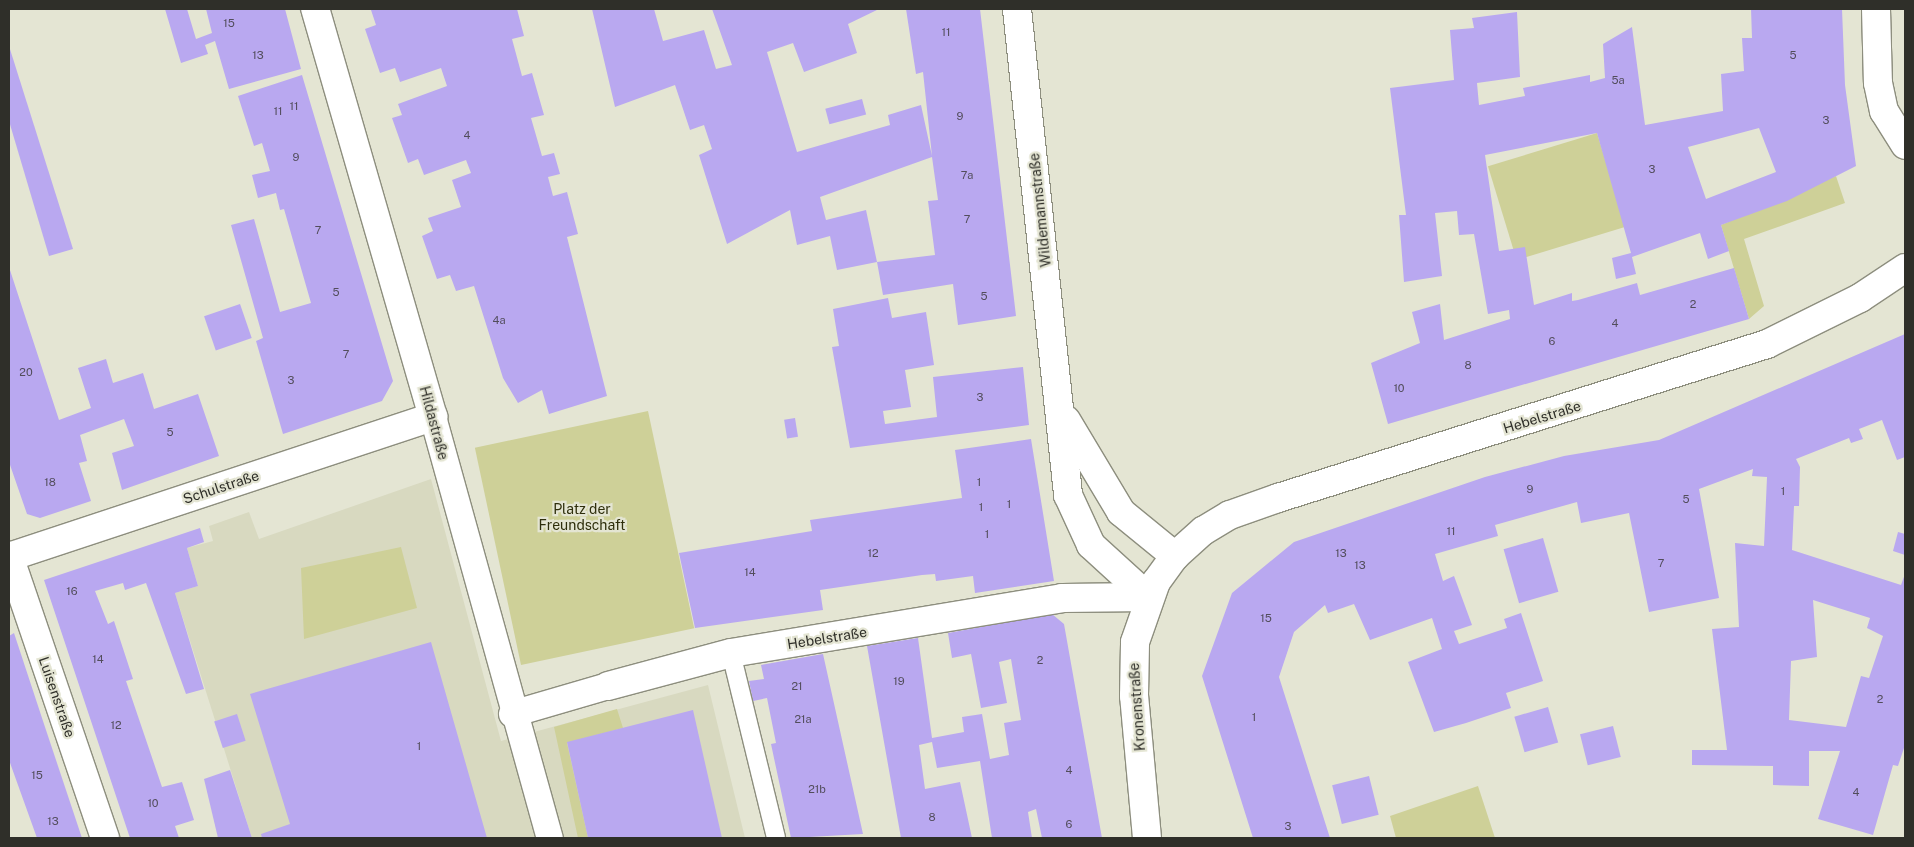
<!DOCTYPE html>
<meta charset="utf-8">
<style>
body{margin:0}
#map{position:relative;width:1914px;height:847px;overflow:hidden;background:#e4e5d3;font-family:"Public Sans",sans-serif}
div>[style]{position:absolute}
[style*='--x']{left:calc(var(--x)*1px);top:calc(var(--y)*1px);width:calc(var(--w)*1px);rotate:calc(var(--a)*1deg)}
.built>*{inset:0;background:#d8d9c0}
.green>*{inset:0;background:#ced098;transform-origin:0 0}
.building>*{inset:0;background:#b9a8f0;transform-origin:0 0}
.roads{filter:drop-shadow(1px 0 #8d8e7e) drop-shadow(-1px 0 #8d8e7e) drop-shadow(0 1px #8d8e7e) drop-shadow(0 -1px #8d8e7e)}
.service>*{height:18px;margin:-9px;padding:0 9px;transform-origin:9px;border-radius:9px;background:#fff}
.pedestrian>*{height:26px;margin:-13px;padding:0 13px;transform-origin:13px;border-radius:13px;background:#fff}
.minor>*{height:28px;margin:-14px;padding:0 14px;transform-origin:14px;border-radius:14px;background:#fff}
.tertiary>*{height:28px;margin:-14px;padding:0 14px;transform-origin:14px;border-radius:14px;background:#fff}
span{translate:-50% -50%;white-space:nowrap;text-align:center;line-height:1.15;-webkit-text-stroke:4.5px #e4e5d3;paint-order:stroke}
.number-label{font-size:11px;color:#524d5b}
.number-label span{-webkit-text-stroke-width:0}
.street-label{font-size:14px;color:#2f2f29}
.park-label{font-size:14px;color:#2e2e0b}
.frame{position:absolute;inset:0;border:10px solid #2f2f29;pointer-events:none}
</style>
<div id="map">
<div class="built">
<i style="clip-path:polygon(431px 479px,501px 741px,708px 685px,745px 838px,252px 838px,175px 593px,198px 586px,187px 548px,213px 541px,209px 526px,249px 512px,259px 539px)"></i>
</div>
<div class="green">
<i style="left:1597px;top:133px;width:98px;height:114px;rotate:73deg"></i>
<i style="clip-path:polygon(1836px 176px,1845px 203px,1744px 239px,1764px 306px,1749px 319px,1721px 225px)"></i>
<i style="left:648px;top:411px;width:222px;height:177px;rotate:78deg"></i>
<i style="clip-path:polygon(401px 547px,417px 608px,304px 639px,301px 568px)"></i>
<i style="clip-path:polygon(617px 709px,623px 728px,567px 743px,588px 838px,578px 838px,554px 727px)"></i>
<i style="clip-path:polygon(1478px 786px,1495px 838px,1396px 838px,1390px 816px)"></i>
</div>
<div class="building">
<i style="clip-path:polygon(165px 9px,187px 9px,196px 39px,212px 33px,206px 9px,285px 9px,301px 69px,229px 89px,215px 41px,205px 45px,208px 54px,181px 63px)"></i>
<i style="clip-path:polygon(517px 9px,524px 36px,512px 39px,522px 76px,532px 73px,544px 115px,531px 118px,542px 156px,554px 153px,560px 174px,548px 177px,553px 196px,567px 192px,578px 234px,567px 237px,607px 396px,549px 414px,542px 390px,518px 403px,503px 378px,474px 286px,456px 291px,450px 275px,437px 279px,422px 236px,433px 231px,428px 218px,461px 207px,452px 180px,471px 173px,466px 160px,424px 175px,418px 159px,408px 163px,392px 118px,402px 115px,398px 104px,447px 86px,441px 68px,400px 82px,395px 68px,380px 73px,365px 29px,376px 25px,371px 10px,375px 9px)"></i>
<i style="clip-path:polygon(592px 9px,654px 9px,663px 41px,704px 30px,716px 69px,732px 65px,712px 9px,879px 9px,848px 24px,857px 53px,804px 72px,793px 43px,767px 52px,797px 152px,890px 125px,888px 115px,921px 105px,932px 156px,923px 72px,916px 74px,906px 9px,980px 9px,1016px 316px,958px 325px,953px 284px,883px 295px,877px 262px,935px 255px,928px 201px,938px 200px,932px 157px,820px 197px,826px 220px,866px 210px,877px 262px,837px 270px,830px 236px,797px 245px,790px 210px,727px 244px,699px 155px,712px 149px,704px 125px,690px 130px,675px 85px,615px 107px)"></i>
<i style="clip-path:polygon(evenodd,1751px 9px,1842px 9px,1845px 85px,1856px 166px,1787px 201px,1721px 225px,1729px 251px,1708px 259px,1700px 233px,1632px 257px,1636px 274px,1616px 279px,1612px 258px,1631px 253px,1597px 133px,1485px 155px,1499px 251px,1525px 247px,1534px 305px,1572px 293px,1572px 301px,1578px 300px,1637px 283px,1640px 295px,1734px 268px,1749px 319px,1388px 424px,1371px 363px,1420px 343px,1412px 312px,1440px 304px,1444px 340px,1510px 319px,1509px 310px,1488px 314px,1474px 234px,1459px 235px,1457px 211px,1435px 213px,1442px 276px,1404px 282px,1399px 215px,1406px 215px,1390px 88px,1454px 80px,1450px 30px,1474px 28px,1472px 18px,1517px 12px,1520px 77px,1477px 83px,1479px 105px,1525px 96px,1523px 88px,1590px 75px,1590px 82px,1605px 78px,1603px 44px,1632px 27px,1645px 125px,1723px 111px,1721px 74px,1744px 71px,1742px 38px,1752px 38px,1751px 9px,1759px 128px,1776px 172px,1706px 199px,1688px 147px,1759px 128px)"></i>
<i style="clip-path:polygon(9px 46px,73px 249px,49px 256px,9px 121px)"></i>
<i style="clip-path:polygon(302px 75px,393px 381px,382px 401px,283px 434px,256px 341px,263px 338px,231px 225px,254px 219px,280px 312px,311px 303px,284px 209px,280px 210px,276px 193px,258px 198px,252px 175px,270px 171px,262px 143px,254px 146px,238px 96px)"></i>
<i style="left:862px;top:99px;width:16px;height:38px;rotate:75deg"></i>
<i style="clip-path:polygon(9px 267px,59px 420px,91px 408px,78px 368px,106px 359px,113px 383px,143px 373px,154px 409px,198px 394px,219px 456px,122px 490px,112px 453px,134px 446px,124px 419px,80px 435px,87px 461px,79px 463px,91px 501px,40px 518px,27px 514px,9px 462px)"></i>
<i style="clip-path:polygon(888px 298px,892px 318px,926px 312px,934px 365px,905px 370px,911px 407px,883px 411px,885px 424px,937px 417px,933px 377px,1023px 367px,1029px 425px,850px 448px,832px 347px,839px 346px,833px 309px)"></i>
<i style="left:240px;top:304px;width:36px;height:38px;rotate:71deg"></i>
<i style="clip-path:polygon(evenodd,1905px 334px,1905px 457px,1897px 460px,1882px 420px,1859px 429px,1863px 439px,1851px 443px,1849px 438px,1796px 459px,1800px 467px,1799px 506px,1794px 506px,1792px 550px,1901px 585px,1905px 574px,1905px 745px,1898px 766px,1893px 765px,1873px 835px,1818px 819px,1840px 751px,1809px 751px,1809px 786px,1773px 785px,1773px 766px,1692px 765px,1692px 750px,1727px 750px,1712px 629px,1739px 627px,1735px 543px,1764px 546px,1767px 477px,1752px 476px,1753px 469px,1699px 489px,1719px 598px,1649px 612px,1629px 513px,1581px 523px,1577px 502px,1495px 525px,1498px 536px,1435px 554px,1443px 581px,1454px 576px,1472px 625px,1454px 631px,1459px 644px,1507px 628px,1504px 619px,1521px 613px,1543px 681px,1506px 693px,1511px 708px,1466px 723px,1434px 732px,1408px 662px,1442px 649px,1432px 618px,1370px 640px,1354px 604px,1328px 613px,1325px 605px,1294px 632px,1279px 677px,1330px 838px,1253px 838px,1202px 676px,1232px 593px,1294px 542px,1485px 477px,1564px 456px,1659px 440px,1905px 334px,1813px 600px,1870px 618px,1867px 628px,1883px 636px,1869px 678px,1861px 676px,1846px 727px,1789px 720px,1791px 661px,1817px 657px,1813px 600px)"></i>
<i style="left:795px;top:418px;width:19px;height:11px;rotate:81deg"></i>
<i style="clip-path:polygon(1031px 439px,1054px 581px,975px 593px,973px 576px,936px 581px,935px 574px,922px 575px,820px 590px,823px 610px,695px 628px,679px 553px,812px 531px,810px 520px,962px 498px,955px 450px)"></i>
<i style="clip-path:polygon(200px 528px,204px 542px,187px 548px,198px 586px,175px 593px,204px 689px,186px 694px,146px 583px,125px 590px,123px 583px,95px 591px,108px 624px,114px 621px,133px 679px,126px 681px,162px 787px,182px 782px,194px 820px,175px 826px,179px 838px,130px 838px,44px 580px)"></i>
<i style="clip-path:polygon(1898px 532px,1905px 534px,1905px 555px,1893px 551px)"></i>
<i style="left:1543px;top:538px;width:56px;height:41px;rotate:74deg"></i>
<i style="clip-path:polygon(1052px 614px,1064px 624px,1102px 838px,1042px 838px,1036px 809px,1028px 812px,1032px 838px,992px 838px,980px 761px,937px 768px,932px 742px,919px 745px,925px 789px,960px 782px,972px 838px,901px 838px,867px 646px,918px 638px,932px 738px,964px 732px,962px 717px,982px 714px,990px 759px,1009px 755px,1004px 723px,1021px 720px,1011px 659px,999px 662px,1007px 703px,981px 708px,971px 654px,952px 658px,948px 633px)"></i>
<i style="clip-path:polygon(14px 633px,42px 718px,82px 838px,37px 838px,9px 760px,9px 636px)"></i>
<i style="clip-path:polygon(431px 642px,487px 838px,262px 838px,261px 834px,290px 824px,250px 694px)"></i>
<i style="clip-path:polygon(823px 654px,863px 834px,791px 838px,771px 744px,776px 743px,767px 698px,753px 701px,749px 681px,764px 679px,761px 665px)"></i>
<i style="left:1548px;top:707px;width:37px;height:35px;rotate:74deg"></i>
<i style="clip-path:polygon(693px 710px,722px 838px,588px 838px,567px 742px)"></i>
<i style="left:237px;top:714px;width:28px;height:24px;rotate:72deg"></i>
<i style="left:1613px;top:726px;width:32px;height:34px;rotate:76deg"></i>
<i style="clip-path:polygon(230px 770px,252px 838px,218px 838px,204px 779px)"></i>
<i style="left:1369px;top:776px;width:40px;height:38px;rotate:76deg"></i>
</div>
<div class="roads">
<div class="service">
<i style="--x:731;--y:653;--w:190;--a:76.3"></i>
</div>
<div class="pedestrian">
<i style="--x:433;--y:417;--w:437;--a:74.5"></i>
<i style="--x:512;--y:714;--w:100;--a:-16.3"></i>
</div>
<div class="minor">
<i style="--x:1017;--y:9;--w:489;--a:84"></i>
<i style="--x:1068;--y:495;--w:55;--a:65.3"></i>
<i style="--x:1091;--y:545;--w:77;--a:42.4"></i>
<i style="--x:1876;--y:9;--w:74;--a:88.5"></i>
<i style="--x:1878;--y:83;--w:29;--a:78"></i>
<i style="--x:1884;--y:111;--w:40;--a:58"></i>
<i style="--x:1066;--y:420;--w:107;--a:59.1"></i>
<i style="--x:1121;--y:512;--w:70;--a:39.2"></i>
<i style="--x:9;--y:556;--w:298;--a:71.2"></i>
<i style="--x:9;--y:557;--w:447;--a:-18.3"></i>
<i style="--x:433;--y:417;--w:425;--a:-106.1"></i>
<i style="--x:608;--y:686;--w:127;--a:-15"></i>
<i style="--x:731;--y:653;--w:336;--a:-9.4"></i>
<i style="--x:1062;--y:598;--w:86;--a:-0.7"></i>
</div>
<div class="tertiary">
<i style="--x:1147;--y:838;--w:143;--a:-95.2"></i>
<i style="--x:1134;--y:696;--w:54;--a:-88.9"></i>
<i style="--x:1135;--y:642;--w:64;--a:-70.7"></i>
<i style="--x:1156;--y:582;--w:32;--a:-54"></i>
<i style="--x:1175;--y:556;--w:38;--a:-42"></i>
<i style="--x:1203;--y:531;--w:31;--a:-31"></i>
<i style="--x:1230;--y:515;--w:51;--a:-19.5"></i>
<i style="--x:1278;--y:498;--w:513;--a:-17.48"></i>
<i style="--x:1767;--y:344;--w:104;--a:-26.3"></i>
<i style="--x:1860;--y:298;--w:54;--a:-33.7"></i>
</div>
</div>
<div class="number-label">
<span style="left:229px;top:23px">15</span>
<span style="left:946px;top:32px">11</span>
<span style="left:258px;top:55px">13</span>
<span style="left:1793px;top:55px">5</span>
<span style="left:1618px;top:80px">5a</span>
<span style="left:294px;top:106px">11</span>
<span style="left:278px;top:111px">11</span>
<span style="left:960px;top:116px">9</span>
<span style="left:1826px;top:120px">3</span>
<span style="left:467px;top:135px">4</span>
<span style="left:296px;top:157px">9</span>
<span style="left:1652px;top:169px">3</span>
<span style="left:967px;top:175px">7a</span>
<span style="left:967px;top:219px">7</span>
<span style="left:318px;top:230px">7</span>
<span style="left:336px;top:292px">5</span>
<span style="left:984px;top:296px">5</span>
<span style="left:1693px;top:304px">2</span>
<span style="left:499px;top:320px">4a</span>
<span style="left:1615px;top:323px">4</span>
<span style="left:1552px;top:341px">6</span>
<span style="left:346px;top:354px">7</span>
<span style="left:1468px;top:365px">8</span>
<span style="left:26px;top:372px">20</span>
<span style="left:291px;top:380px">3</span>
<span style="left:1399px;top:388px">10</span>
<span style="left:980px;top:397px">3</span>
<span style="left:170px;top:432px">5</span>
<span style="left:50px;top:482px">18</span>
<span style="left:979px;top:482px">1</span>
<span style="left:1530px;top:489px">9</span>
<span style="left:1783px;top:491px">1</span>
<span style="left:1686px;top:499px">5</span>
<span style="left:1009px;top:504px">1</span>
<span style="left:981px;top:507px">1</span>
<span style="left:1451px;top:531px">11</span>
<span style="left:987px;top:534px">1</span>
<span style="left:873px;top:553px">12</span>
<span style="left:1341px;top:553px">13</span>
<span style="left:1661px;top:563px">7</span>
<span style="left:1360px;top:565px">13</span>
<span style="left:750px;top:572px">14</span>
<span style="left:72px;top:591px">16</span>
<span style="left:1266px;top:618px">15</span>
<span style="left:98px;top:659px">14</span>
<span style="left:1040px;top:660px">2</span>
<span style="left:899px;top:681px">19</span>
<span style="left:797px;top:686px">21</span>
<span style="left:1880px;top:699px">2</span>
<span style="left:1254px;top:717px">1</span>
<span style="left:803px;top:719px">21a</span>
<span style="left:116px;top:725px">12</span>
<span style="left:419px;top:746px">1</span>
<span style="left:1069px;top:770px">4</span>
<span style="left:37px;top:775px">15</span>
<span style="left:817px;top:789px">21b</span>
<span style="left:1856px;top:792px">4</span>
<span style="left:153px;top:803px">10</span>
<span style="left:932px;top:817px">8</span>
<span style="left:53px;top:821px">13</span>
<span style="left:1069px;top:824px">6</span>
<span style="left:1288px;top:826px">3</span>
</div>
<div class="street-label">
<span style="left:1040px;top:210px;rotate:-96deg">Wildemannstraße</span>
<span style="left:1542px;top:417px;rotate:-17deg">Hebelstraße</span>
<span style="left:434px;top:423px;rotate:75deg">Hildastraße</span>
<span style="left:221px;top:487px;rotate:-18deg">Schulstraße</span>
<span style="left:827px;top:638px;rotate:-9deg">Hebelstraße</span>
<span style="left:57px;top:697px;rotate:71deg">Luisenstraße</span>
<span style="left:1137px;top:707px;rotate:-94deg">Kronenstraße</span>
</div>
<div class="park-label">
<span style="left:582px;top:517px">Platz der<br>Freundschaft</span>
</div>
<div class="frame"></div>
</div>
